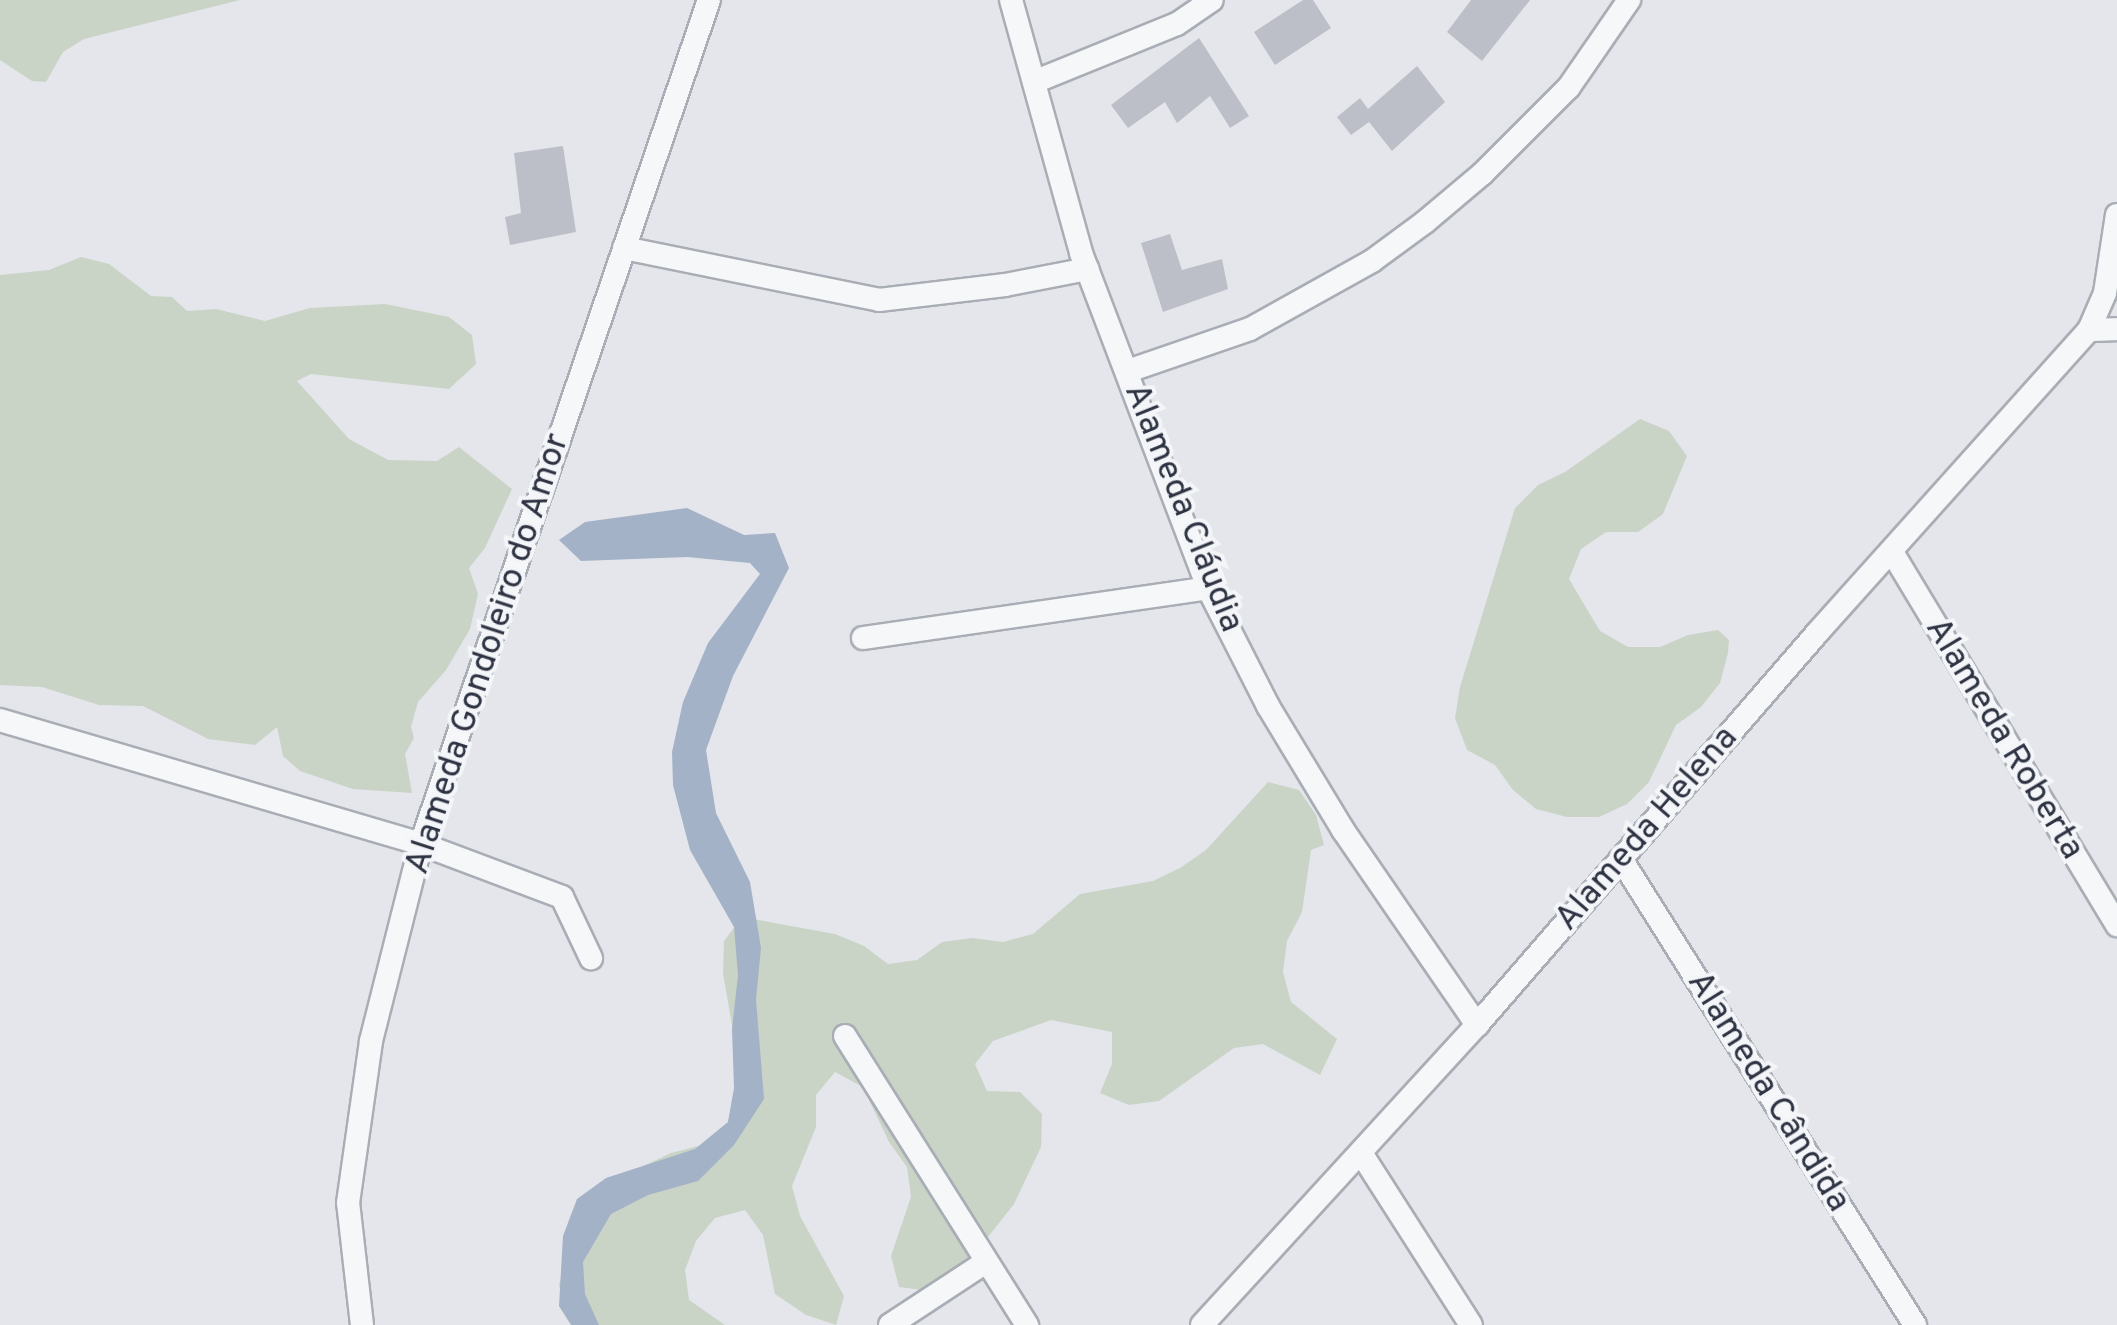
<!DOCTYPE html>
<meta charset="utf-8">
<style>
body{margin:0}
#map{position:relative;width:2117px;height:1325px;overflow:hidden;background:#e4e6eb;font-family:Overpass,sans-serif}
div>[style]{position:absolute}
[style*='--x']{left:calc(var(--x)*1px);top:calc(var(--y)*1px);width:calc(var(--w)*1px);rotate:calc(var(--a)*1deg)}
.green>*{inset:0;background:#c9d4c6}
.water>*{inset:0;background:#a3b2c7}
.building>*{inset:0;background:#bcbfc7}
.roads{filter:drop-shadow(2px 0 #a9adb5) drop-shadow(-2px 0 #a9adb5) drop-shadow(0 2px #a9adb5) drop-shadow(0 -2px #a9adb5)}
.minor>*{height:22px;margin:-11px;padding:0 11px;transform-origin:11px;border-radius:11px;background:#f6f7f9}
span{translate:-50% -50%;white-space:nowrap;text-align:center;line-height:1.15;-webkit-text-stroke:8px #f4f5f8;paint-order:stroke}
.street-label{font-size:35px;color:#2d3342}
</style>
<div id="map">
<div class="green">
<i style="clip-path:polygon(0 0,240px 0,84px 39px,63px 52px,46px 82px,32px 81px,0 60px)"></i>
<i style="clip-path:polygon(81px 257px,109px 264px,151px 296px,172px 297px,187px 311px,216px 309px,265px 321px,310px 308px,385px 304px,449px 317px,472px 335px,476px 364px,449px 389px,311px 374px,297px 381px,349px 439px,388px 460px,437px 461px,459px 447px,512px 489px,485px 548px,469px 568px,478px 594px,470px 629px,446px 670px,418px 702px,411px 727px,414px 738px,405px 754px,412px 793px,353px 789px,300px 771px,283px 756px,277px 727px,255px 745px,208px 739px,143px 706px,99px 705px,42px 687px,0 685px,0 275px,49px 270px)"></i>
<i style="clip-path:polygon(1640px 419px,1669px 431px,1687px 456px,1663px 514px,1638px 532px,1606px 532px,1581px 549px,1569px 579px,1600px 631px,1628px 647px,1660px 647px,1688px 635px,1718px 630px,1729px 640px,1728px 653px,1720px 683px,1701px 707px,1676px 725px,1649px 782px,1627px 804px,1599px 817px,1567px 817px,1536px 809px,1513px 790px,1495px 765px,1467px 750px,1455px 718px,1460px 687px,1515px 508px,1538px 485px,1565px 472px)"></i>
<i style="clip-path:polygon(1268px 782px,1299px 790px,1316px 815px,1324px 845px,1311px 850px,1302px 912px,1287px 941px,1283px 972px,1291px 1002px,1337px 1039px,1320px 1075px,1263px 1044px,1234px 1048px,1159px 1101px,1129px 1105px,1100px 1093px,1112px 1064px,1112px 1032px,1051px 1020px,993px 1041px,975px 1064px,987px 1091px,1020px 1092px,1042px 1114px,1041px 1147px,1014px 1204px,977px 1251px,930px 1291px,899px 1287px,891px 1256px,911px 1197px,907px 1167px,889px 1142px,863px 1087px,835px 1072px,816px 1095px,816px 1127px,792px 1186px,800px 1216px,844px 1296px,836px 1325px,806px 1315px,775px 1294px,763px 1235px,745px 1210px,715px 1218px,696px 1241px,685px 1270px,689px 1300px,725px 1325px,576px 1325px,567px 1316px,559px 1285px,567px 1255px,616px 1179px,671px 1153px,702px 1145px,727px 1127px,739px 1066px,723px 973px,724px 941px,742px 917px,835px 934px,864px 946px,888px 964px,917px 960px,942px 942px,972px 938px,1003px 942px,1033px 934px,1080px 894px,1153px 881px,1180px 868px,1206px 850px)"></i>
</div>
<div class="water">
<i style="clip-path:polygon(687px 508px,744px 535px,775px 533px,789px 568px,733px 676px,706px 750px,716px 813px,750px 882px,761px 948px,756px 999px,764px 1099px,734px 1145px,698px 1181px,648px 1195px,611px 1214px,583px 1262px,585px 1294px,599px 1325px,571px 1325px,559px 1306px,563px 1236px,577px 1199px,606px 1178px,695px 1149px,728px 1122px,734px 1088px,732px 1029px,738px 975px,734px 927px,690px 850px,673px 785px,672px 752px,683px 702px,708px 643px,760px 574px,750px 563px,687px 557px,581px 561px,559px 540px,585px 522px)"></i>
</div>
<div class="building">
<i style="clip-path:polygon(1303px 0,1313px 0,1331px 28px,1275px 65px,1254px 32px)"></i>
<i style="clip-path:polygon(1471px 0,1530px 0,1482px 61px,1447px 32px)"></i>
<i style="clip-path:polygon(1199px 38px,1249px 116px,1230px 128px,1210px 96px,1177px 123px,1165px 102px,1128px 128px,1111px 105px)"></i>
<i style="clip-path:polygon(1417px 66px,1445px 102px,1392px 151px,1369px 122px,1351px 135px,1337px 117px,1360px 98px,1368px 109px)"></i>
<i style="clip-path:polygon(563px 146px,576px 232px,510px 245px,505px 217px,521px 213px,514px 153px)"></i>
<i style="clip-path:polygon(1170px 234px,1182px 270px,1222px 259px,1228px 289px,1163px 312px,1141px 243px)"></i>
</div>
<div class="roads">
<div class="minor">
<i style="--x:1011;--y:0;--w:263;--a:74.5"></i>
<i style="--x:1081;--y:253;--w:358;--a:69.2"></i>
<i style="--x:1208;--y:588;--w:132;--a:63"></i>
<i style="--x:1268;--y:706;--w:145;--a:58.8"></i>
<i style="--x:1343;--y:830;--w:237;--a:55.5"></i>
<i style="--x:1034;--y:82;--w:154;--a:-22.1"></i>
<i style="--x:1177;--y:24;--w:42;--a:-34.4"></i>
<i style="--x:624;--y:248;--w:260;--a:11.5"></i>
<i style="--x:879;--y:300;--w:127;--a:-6.8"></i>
<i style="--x:1005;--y:285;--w:84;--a:-11"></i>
<i style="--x:2089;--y:330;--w:28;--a:-2"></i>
<i style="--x:1128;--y:371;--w:129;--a:-19"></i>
<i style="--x:1250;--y:329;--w:140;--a:-29.1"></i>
<i style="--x:1372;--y:261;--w:66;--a:-36.3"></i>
<i style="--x:1425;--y:222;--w:75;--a:-40.1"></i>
<i style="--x:1482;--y:174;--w:123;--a:-45"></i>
<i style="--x:1569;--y:87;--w:106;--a:-55.4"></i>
<i style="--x:1892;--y:552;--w:436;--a:58.9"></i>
<i style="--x:863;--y:638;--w:349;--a:-8.2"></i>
<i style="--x:0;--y:720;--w:439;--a:16.4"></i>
<i style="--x:421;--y:844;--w:151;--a:20.6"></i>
<i style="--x:562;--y:897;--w:68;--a:64.6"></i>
<i style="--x:1621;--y:859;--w:551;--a:57.75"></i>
<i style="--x:845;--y:1036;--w:342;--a:57.8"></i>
<i style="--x:1361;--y:1153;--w:204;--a:57.4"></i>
<i style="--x:362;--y:1325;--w:123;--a:-96.5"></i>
<i style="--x:348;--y:1203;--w:164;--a:-81.9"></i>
<i style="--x:371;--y:1041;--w:203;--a:-75.8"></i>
<i style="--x:421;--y:844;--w:892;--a:-71.16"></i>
<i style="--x:890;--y:1325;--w:115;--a:-33.3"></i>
<i style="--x:1202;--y:1325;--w:407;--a:-47.5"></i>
<i style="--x:1477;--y:1025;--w:520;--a:-49.05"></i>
<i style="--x:1818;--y:632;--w:406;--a:-48.1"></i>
<i style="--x:2089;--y:330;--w:40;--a:-66.6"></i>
<i style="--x:2105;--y:293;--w:79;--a:-81.3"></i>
</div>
</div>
<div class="street-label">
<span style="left:1183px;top:508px;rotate:68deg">Alameda Cláudia</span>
<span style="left:488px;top:654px;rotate:-72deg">Alameda Gondoleiro do Amor</span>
<span style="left:2004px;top:739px;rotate:59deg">Alameda Roberta</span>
<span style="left:1647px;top:829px;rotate:-49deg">Alameda Helena</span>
<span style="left:1768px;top:1092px;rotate:58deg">Alameda Cândida</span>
</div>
</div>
